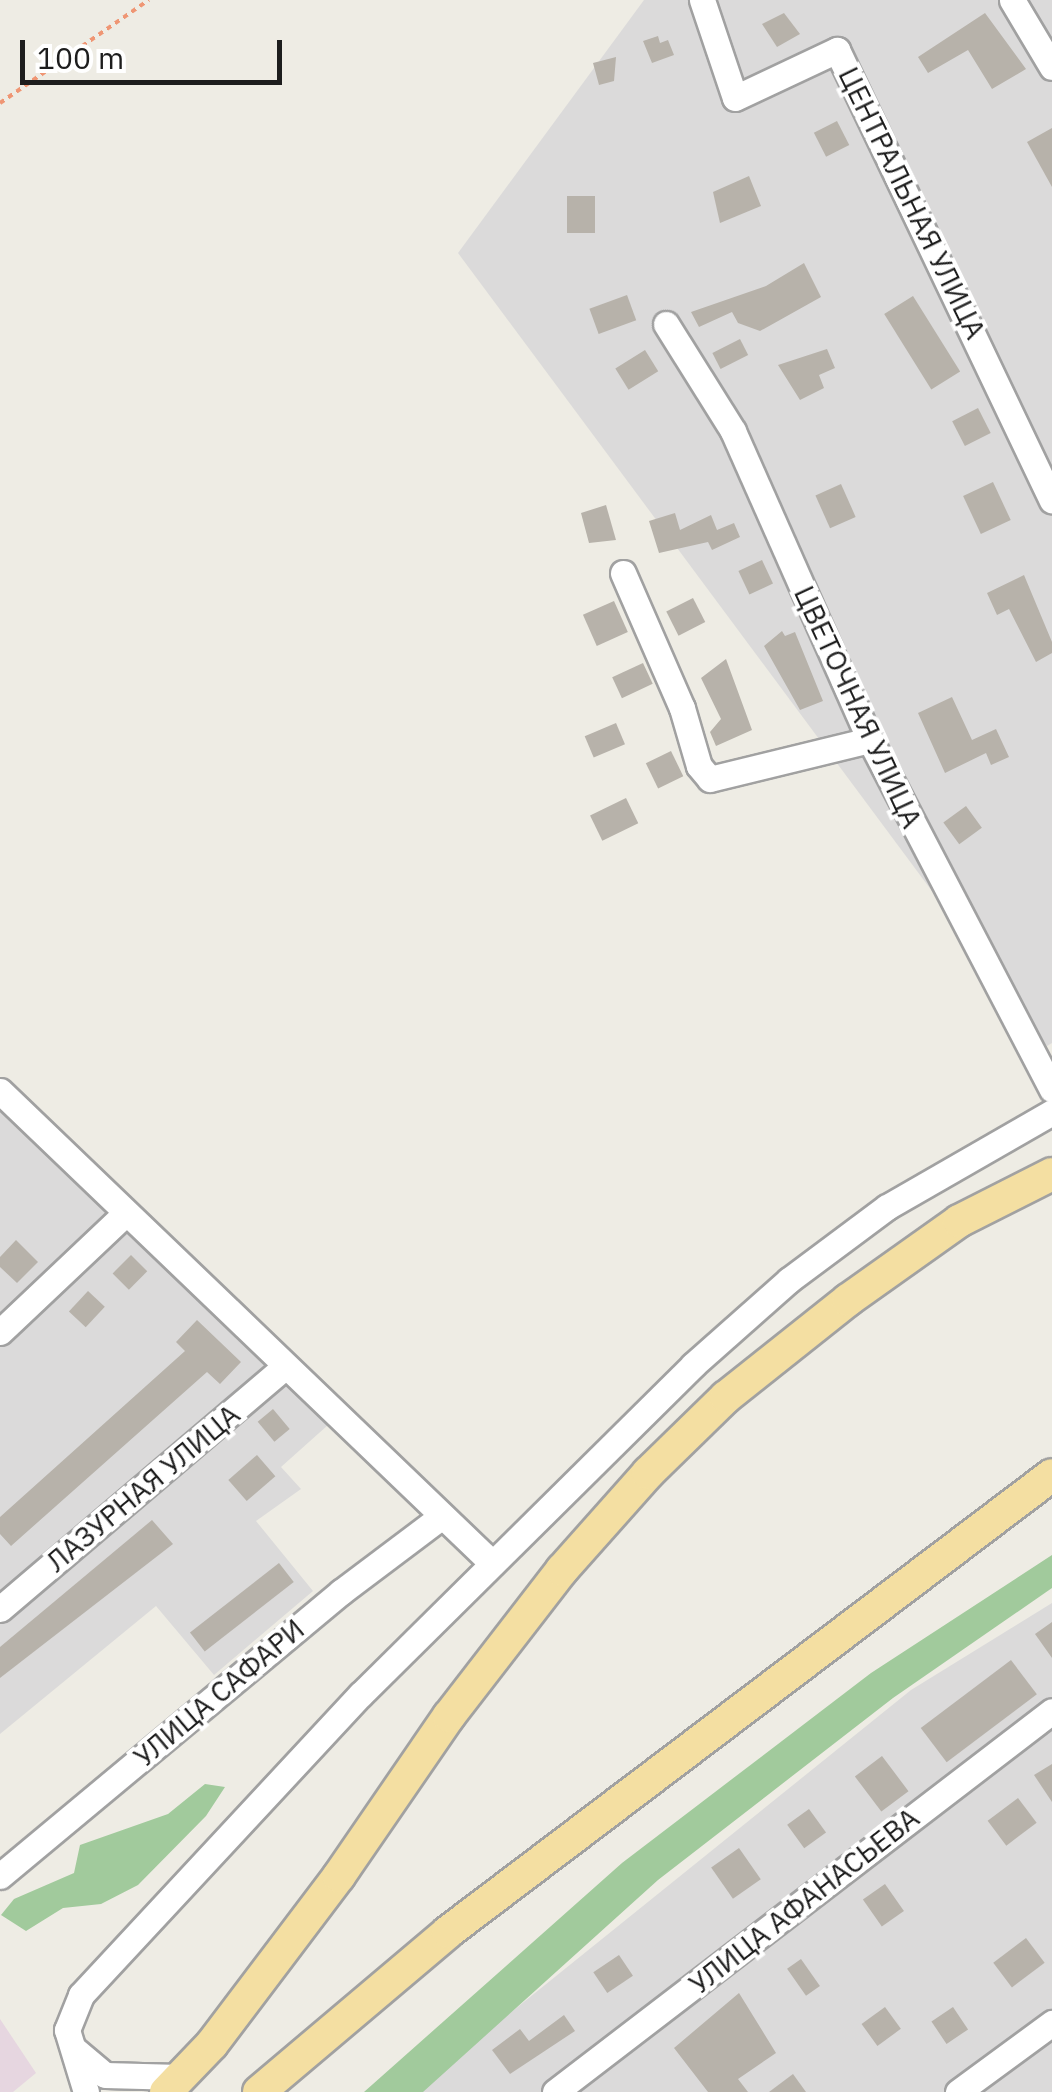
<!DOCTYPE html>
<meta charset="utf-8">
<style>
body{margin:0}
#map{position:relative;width:1052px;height:2092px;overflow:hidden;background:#eeece4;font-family:"IBM Plex Sans",sans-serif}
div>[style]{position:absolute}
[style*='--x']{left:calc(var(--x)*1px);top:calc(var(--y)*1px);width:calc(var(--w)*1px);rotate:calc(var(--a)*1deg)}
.residential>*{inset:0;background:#dbdada}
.industrial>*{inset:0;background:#e6d6e0}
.forest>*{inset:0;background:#a1ca9c}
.building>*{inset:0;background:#b7b2aa;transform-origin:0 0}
.path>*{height:4px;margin-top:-2px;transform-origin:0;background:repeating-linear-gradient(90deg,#ef9674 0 5px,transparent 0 10px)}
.roads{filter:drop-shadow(2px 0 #a1a1a1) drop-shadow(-2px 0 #a1a1a1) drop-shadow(0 2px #a1a1a1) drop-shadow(0 -2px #a1a1a1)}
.minor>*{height:25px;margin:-12.5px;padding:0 12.5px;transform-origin:12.5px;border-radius:12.5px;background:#fff}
.major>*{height:32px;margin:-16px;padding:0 16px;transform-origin:16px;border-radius:16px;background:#f4dfa2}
span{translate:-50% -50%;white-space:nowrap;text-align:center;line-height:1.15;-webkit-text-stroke:8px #fff;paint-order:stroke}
.street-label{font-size:28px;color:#1d1d1d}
.scale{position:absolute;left:20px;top:40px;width:262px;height:45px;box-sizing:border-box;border:5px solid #1d1d1d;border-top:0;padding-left:12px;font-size:30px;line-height:35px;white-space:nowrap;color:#1d1d1d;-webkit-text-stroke:8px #fff;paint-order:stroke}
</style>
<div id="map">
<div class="residential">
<i style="clip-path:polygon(644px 0,1052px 0,1052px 1043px,1047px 1046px,458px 253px)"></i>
<i style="clip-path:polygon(0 1103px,328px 1425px,281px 1467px,301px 1489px,256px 1521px,313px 1591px,214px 1675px,156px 1606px,0 1734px)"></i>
<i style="clip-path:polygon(1052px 1603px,1052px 2092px,412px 2092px,911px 1690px)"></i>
</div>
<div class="industrial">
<i style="clip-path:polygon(0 2019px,36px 2073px,13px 2092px,0 2092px)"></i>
</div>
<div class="forest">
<i style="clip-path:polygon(1052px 1555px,1052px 1588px,893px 1698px,658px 1880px,423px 2092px,364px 2092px,622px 1863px,871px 1673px)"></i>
<i style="clip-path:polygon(205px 1784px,225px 1787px,206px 1816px,138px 1885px,101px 1904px,63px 1908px,26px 1931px,1px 1915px,14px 1899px,74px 1873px,80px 1845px,168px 1814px)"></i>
</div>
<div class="building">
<i style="clip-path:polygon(784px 13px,800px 34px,777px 47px,762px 24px)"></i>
<i style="clip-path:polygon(985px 13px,1026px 69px,992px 89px,968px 50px,928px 73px,918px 57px)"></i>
<i style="clip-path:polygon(658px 36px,660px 43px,668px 40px,674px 55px,652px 63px,643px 41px)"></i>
<i style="clip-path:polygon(616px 57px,614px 81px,599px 85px,593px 63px)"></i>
<i style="left:837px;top:121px;width:27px;height:26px;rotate:63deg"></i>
<i style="clip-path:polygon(1052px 128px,1052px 187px,1027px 142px)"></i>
<i style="clip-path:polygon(749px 176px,761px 206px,720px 223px,713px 192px)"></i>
<i style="left:567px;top:196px;width:28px;height:37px"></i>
<i style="clip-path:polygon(804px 263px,821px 297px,760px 331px,738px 323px,732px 312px,699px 327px,691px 312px,766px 286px)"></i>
<i style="left:627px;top:295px;width:27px;height:40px;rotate:70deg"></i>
<i style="left:913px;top:296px;width:89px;height:34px;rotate:58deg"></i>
<i style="left:740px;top:339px;width:18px;height:31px;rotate:63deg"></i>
<i style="clip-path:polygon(827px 349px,835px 368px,819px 375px,824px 388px,800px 400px,778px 365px)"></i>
<i style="left:645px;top:350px;width:25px;height:35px;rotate:58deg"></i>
<i style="left:978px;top:408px;width:28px;height:29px;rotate:63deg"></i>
<i style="left:993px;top:482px;width:42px;height:33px;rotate:65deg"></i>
<i style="left:841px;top:484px;width:36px;height:28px;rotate:66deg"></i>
<i style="clip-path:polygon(606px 505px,616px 540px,589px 543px,581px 513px)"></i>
<i style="clip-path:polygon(675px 513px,680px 530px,711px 515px,717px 530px,734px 523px,740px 537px,712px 550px,708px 542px,659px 553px,649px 521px)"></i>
<i style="left:762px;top:560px;width:26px;height:26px;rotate:65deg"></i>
<i style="clip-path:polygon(1024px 575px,1052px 642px,1052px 653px,1036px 662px,1009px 609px,997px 615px,987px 593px)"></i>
<i style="left:693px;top:598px;width:27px;height:30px;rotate:63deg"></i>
<i style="left:614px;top:601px;width:34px;height:34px;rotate:66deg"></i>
<i style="clip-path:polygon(782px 631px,785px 636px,795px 632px,823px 701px,800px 710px,764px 646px)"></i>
<i style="clip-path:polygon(726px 659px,752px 730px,716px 746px,710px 732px,721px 719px,701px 678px)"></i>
<i style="left:643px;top:663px;width:23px;height:34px;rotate:65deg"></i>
<i style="clip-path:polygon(952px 697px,972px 740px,996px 729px,1009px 757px,991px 765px,986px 753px,945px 773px,918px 713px)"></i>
<i style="left:616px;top:723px;width:23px;height:34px;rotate:67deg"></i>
<i style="left:671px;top:751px;width:28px;height:28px;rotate:64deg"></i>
<i style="left:626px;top:798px;width:28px;height:40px;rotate:64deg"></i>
<i style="left:966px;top:806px;width:27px;height:28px;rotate:54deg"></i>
<i style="clip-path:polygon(16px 1240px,38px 1262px,17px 1283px,0 1267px,0 1257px)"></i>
<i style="left:131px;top:1255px;width:23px;height:26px;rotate:45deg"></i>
<i style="left:88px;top:1291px;width:23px;height:28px;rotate:43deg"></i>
<i style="clip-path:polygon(197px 1320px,241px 1362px,220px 1384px,207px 1372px,11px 1546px,0 1534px,0 1517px,185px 1351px,176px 1342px)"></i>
<i style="left:273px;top:1409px;width:26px;height:20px;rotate:50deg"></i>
<i style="left:257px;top:1455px;width:28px;height:38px;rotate:49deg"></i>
<i style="clip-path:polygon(152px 1520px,173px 1544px,0 1678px,0 1647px)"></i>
<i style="left:279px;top:1563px;width:24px;height:113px;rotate:52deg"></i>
<i style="clip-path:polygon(1052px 1622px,1052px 1658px,1035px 1634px)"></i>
<i style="left:1011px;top:1660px;width:43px;height:113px;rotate:53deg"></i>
<i style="left:882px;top:1756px;width:44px;height:34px;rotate:53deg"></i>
<i style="clip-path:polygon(1052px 1764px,1052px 1802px,1034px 1775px)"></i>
<i style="left:1018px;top:1798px;width:31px;height:38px;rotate:53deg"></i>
<i style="left:809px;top:1809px;width:29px;height:27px;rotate:54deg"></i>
<i style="left:739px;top:1848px;width:38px;height:34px;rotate:55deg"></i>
<i style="left:885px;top:1884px;width:33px;height:27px;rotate:55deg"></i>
<i style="left:1026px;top:1938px;width:31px;height:41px;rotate:53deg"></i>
<i style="left:619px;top:1955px;width:25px;height:31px;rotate:56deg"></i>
<i style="left:801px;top:1959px;width:33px;height:17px;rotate:55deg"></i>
<i style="clip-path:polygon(739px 1993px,776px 2053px,738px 2079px,748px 2092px,708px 2092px,674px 2048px)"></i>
<i style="left:885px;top:2007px;width:27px;height:29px;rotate:54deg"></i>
<i style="left:953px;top:2007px;width:27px;height:26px;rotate:56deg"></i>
<i style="clip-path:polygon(564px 2015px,575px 2031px,510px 2074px,492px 2050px,520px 2029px,529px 2041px)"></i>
<i style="clip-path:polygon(793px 2074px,806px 2092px,769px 2092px)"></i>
</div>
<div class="path">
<i style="--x:0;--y:103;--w:181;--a:-34.7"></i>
</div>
<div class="roads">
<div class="minor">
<i style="--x:702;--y:0;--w:103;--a:71.4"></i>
<i style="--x:735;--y:98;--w:113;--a:-25.2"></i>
<i style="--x:837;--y:50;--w:499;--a:64.5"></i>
<i style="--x:1012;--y:0;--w:78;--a:59.2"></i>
<i style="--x:666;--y:324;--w:126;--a:57.9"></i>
<i style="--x:733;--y:431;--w:338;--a:66.1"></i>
<i style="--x:870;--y:740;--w:394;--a:62.5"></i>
<i style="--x:623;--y:573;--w:147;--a:66.4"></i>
<i style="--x:682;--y:708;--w:60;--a:73.7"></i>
<i style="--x:699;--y:766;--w:17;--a:50"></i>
<i style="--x:710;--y:779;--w:165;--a:-13.7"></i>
<i style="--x:0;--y:1091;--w:682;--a:43.81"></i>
<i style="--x:0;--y:1332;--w:173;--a:-43.4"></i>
<i style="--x:0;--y:1609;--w:375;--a:-40.4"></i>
<i style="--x:0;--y:1876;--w:444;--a:-39.8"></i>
<i style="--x:341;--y:1592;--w:126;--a:-37"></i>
<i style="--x:74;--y:2049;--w:40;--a:40"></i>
<i style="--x:105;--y:2075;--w:75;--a:1.5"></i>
<i style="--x:86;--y:2092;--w:65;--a:-107"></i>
<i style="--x:67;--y:2030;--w:38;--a:-68"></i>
<i style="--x:81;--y:1995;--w:411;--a:-47.1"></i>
<i style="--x:361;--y:1694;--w:467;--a:-44.7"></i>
<i style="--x:693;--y:1365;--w:128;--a:-41.5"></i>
<i style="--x:789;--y:1280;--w:122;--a:-36.7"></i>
<i style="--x:887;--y:1207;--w:190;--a:-29.9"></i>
<i style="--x:555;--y:2092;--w:626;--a:-37.47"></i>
<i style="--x:958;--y:2092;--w:117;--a:-36.3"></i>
</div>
<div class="major">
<i style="--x:166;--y:2092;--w:66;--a:-46.2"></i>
<i style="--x:212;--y:2044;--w:211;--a:-52.9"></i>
<i style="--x:339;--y:1876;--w:194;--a:-55.5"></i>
<i style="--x:449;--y:1716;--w:185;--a:-52.3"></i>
<i style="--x:562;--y:1570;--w:130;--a:-48.4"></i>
<i style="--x:648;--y:1473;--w:109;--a:-44.3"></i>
<i style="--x:726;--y:1397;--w:156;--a:-38.5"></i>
<i style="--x:848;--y:1300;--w:136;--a:-35.4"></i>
<i style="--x:959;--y:1221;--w:104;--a:-26.8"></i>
<i style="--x:259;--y:2092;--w:248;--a:-40.2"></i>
<i style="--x:448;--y:1932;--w:757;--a:-37.11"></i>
</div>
</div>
<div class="street-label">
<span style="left:912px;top:203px;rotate:64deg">ЦЕНТРАЛЬНАЯ УЛИЦА</span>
<span style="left:858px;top:707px;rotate:65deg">ЦВЕТОЧНАЯ УЛИЦА</span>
<span style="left:143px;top:1488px;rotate:-40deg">ЛАЗУРНАЯ УЛИЦА</span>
<span style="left:219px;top:1693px;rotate:-40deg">УЛИЦА САФАРИ</span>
<span style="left:804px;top:1901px;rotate:-38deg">УЛИЦА АФАНАСЬЕВА</span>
</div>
<div class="scale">100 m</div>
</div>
